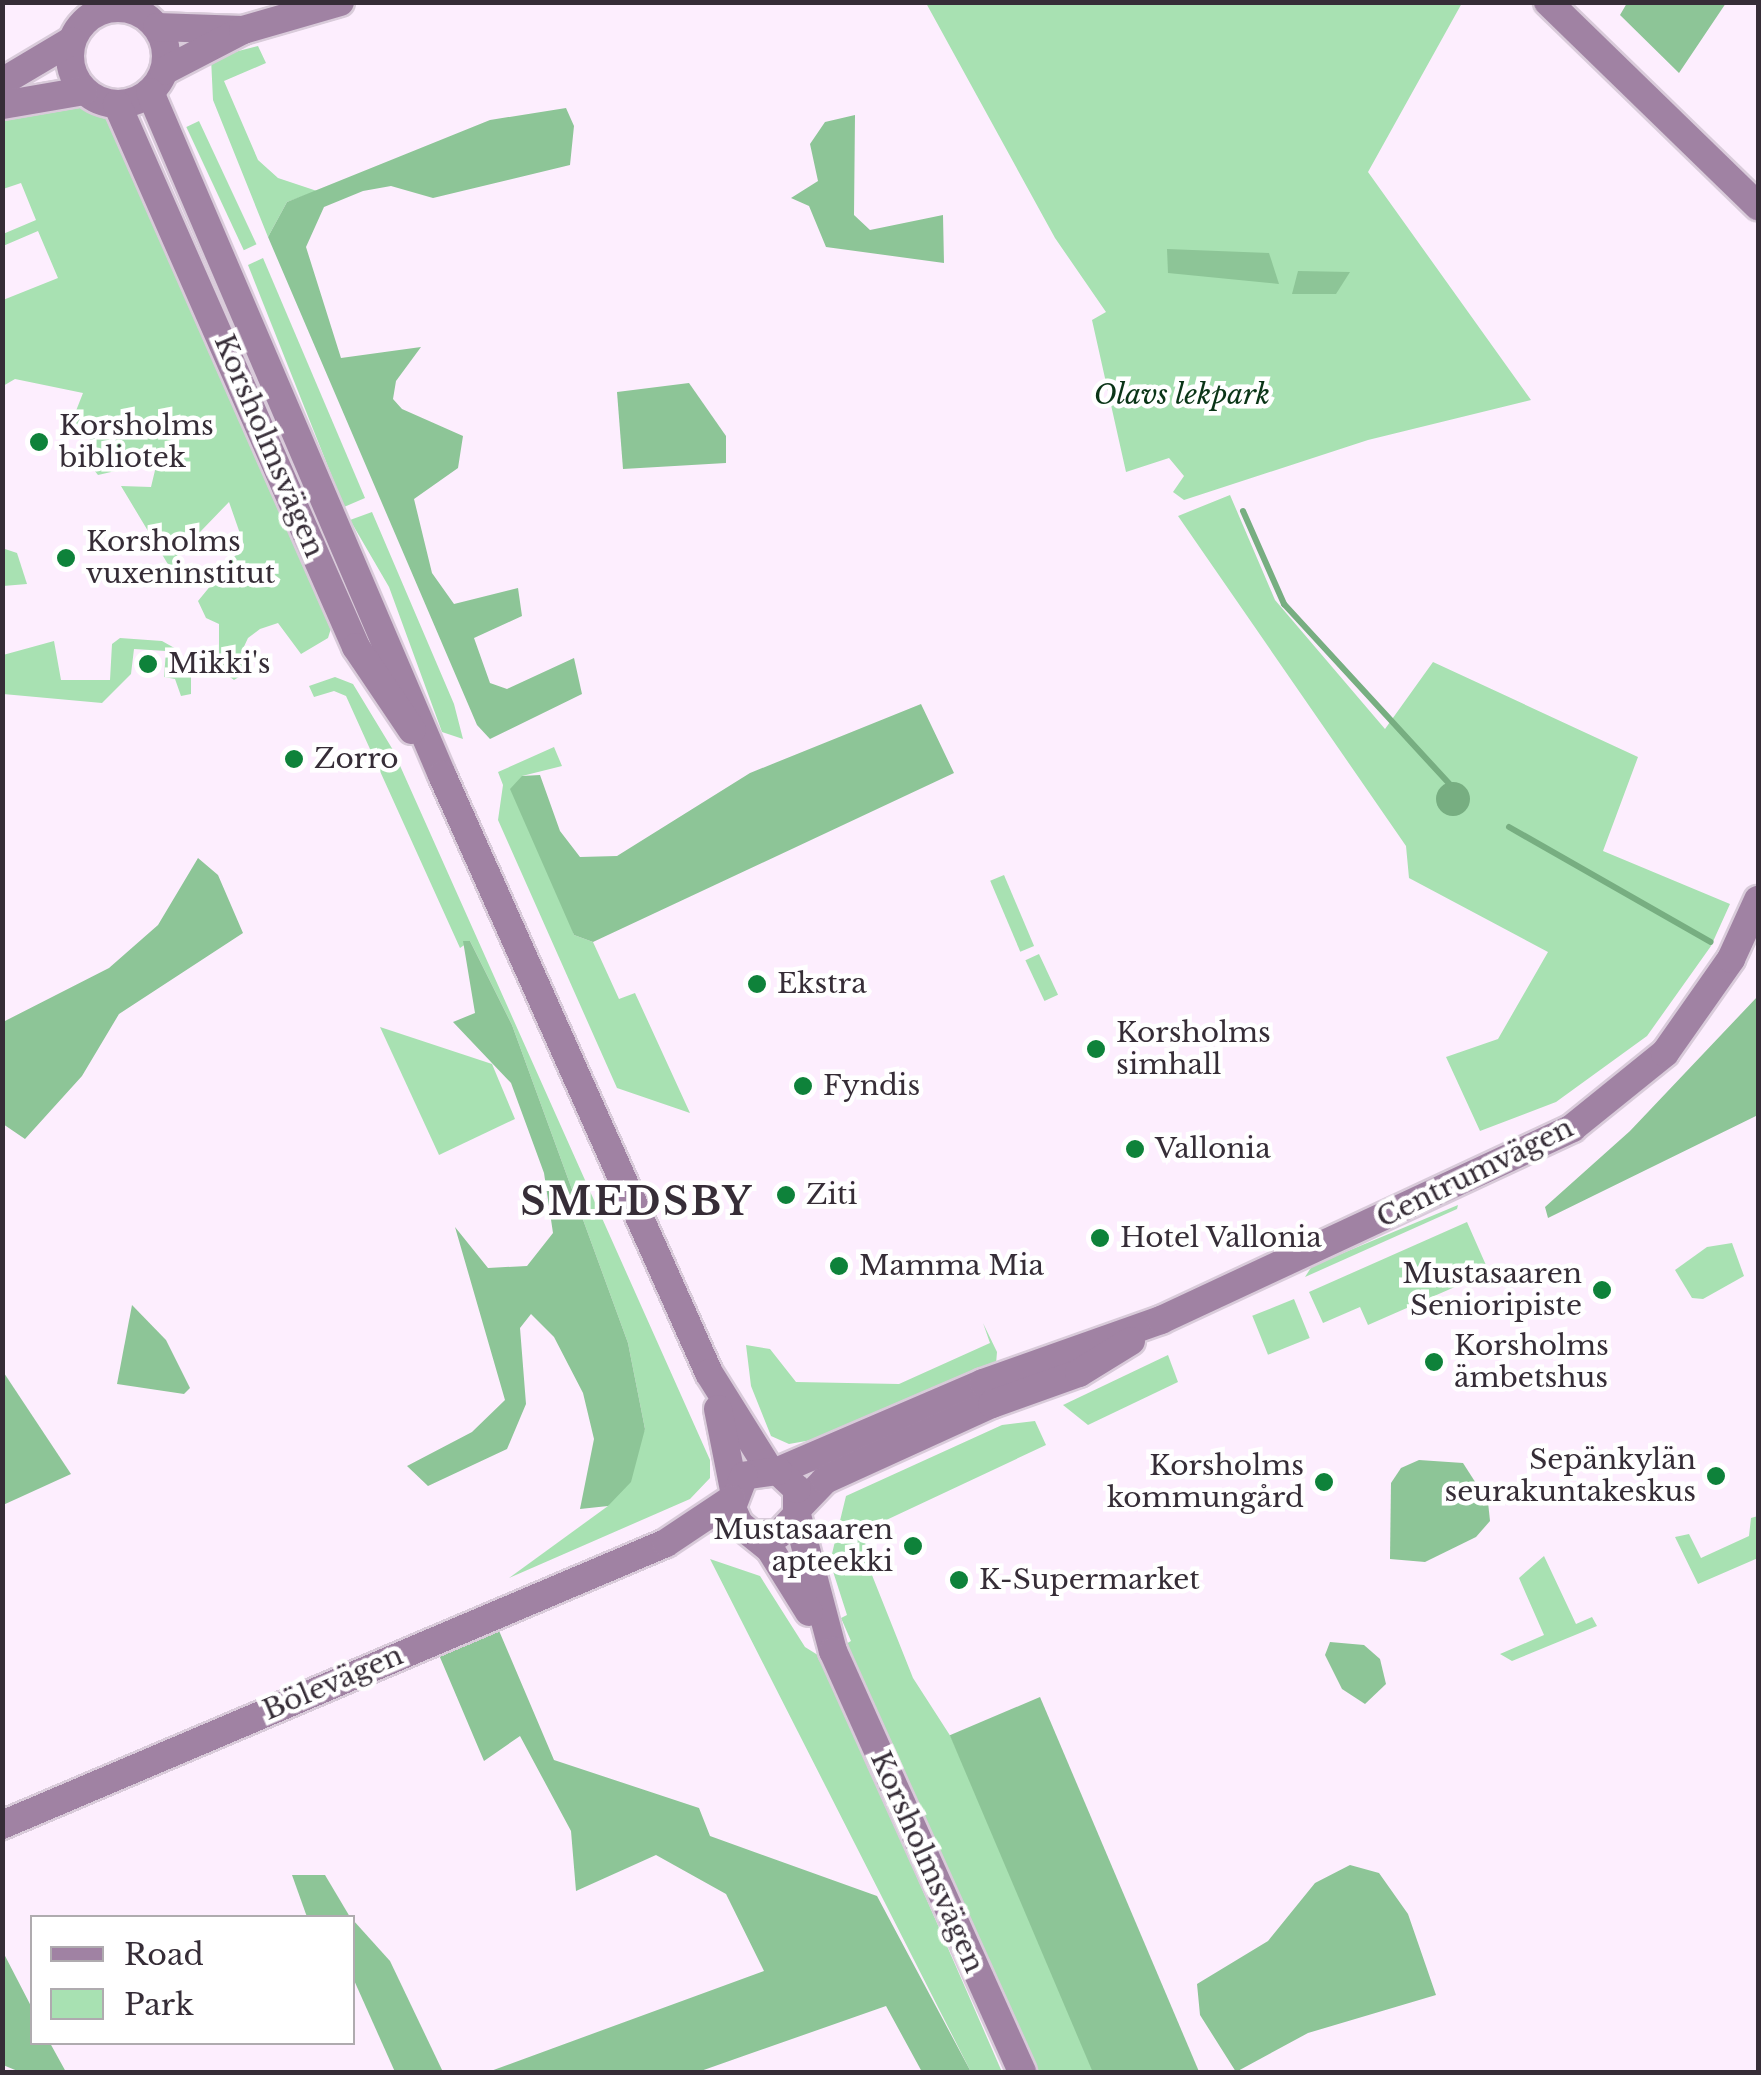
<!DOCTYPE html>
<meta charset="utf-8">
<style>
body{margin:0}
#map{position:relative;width:1761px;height:2075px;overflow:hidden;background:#fdeefe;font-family:"Libre Baskerville",serif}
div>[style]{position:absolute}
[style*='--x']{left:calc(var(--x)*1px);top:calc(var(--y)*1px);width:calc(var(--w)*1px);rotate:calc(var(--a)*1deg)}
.green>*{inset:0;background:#a8e1b2;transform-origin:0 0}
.forest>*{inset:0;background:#8dc597;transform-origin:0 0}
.water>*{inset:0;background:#77ae81}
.round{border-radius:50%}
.stream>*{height:6px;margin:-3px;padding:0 3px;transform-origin:3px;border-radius:3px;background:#77ae81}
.roads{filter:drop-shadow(2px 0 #d9cbda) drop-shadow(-2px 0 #d9cbda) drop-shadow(0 2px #d9cbda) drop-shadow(0 -2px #d9cbda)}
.secondary>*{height:28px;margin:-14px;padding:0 14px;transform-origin:14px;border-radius:14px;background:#a082a3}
.secondary>.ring{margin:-14px;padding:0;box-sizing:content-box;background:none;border:28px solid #a082a3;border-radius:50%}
.dots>*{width:28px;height:28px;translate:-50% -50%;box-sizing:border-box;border:5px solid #fff;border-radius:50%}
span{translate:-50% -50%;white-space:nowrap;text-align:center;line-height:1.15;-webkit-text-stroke:9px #fff;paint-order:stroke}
.park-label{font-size:28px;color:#0a3517;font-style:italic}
.poi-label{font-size:28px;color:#362d37}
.left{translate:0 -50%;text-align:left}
.right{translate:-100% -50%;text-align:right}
.street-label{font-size:28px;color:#362d37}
.district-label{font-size:38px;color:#362d37;font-weight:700;letter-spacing:2.5px}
.frame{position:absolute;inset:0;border:5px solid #362d37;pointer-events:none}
.legend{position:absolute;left:30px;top:1915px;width:325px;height:130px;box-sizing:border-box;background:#fff;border:2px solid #afabaf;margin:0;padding:12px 18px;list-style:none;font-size:30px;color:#362d37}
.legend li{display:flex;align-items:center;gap:20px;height:50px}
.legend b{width:50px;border:2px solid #afabaf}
</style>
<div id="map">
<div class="green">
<i style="clip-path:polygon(926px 3px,1462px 3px,1368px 172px,1531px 400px,1368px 440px,1184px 500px,1173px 492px,1184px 476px,1169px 458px,1126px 472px,1092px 320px,1106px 312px,1055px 238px)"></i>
<i style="clip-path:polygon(258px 46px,266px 63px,224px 81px,258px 160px,278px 178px,317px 191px,287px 202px,268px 237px,213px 100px,211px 58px)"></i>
<i style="clip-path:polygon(81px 104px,118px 123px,333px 622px,328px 638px,301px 654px,278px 623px,260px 629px,248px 638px,241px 653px,245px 673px,234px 680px,219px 669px,219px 624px,206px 618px,198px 601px,244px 545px,229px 502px,172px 561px,177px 567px,172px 571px,121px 486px,151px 487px,157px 462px,134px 455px,124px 469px,98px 475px,79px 451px,93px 436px,72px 421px,83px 393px,15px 379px,3px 386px,3px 300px,58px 278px,38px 231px,3px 246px,3px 234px,36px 220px,21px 183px,3px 189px,3px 112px)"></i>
<i style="left:199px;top:121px;width:136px;height:14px;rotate:65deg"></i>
<i style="clip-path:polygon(263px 258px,365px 498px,344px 507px,248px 265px)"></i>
<i style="clip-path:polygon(1230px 495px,1275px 600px,1385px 729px,1433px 662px,1638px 757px,1603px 851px,1730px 904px,1711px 946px,1647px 1036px,1556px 1102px,1480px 1131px,1446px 1057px,1498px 1039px,1548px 952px,1409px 878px,1406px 846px,1178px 516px)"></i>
<i style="clip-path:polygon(372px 512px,454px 704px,463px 739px,442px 732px,389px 587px,350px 520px)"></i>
<i style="clip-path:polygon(2px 548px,17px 553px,27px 584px,3px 586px)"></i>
<i style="clip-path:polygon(120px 638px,162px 641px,178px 650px,191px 672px,191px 694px,181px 696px,175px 679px,164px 677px,166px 651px,134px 649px,131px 674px,102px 703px,3px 694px,3px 655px,54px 641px,61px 680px,110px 680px,112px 644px)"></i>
<i style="clip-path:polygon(335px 677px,353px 684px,393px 750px,710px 1460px,710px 1478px,690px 1499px,509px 1578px,608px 1506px,645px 1429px,628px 1343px,512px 1025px,470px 941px,460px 948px,346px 696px,334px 691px,314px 697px,309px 686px)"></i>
<i style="clip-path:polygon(554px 747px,562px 766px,522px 776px,574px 935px,593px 942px,619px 999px,635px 993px,690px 1113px,617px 1088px,498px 820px,503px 785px,498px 772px)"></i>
<i style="left:1004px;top:875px;width:77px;height:15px;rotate:67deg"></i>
<i style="left:1039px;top:954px;width:45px;height:15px;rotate:65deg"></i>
<i style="clip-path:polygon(380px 1027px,492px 1064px,515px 1119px,439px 1155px)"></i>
<i style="clip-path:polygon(1458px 1205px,1457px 1209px,1305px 1277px,1312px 1266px)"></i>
<i style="clip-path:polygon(1467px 1222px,1489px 1272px,1368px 1325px,1360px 1307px,1323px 1323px,1309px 1292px)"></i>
<i style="clip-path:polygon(1732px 1243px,1744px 1276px,1703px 1299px,1692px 1298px,1675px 1270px,1707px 1247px)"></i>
<i style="left:1294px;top:1299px;width:42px;height:45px;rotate:68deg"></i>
<i style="clip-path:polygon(983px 1323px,997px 1352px,996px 1364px,823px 1438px,789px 1444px,771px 1436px,751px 1386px,746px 1345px,770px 1349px,796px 1382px,899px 1384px,990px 1343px)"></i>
<i style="clip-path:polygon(1168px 1355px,1178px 1382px,1088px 1425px,1063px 1405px)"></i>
<i style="clip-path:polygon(1035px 1421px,1046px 1445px,865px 1530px,866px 1560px,913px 1678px,951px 1737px,1100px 2072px,1038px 2072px,968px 1933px,844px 1645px,851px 1641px,841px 1618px,847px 1615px,830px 1562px,846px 1496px,1002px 1425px)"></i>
<i style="clip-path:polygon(1758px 1516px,1758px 1558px,1698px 1584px,1675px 1537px,1689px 1534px,1701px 1558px,1749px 1536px,1751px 1518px)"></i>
<i style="clip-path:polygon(1544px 1556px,1576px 1624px,1592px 1617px,1597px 1626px,1512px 1661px,1500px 1654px,1544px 1635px,1519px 1578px)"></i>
<i style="clip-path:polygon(710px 1559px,760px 1576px,805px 1647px,821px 1657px,1002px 2072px,971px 2072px)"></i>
</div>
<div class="forest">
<i style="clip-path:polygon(1627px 3px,1627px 2px,1726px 3px,1679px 73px,1620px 15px)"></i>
<i style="clip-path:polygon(566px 108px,574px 126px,570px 165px,433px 198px,391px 186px,363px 191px,324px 207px,306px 247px,341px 358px,421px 347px,396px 381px,393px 399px,402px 409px,463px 436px,458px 468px,414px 499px,432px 573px,454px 604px,518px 588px,522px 616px,474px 638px,490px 683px,507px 689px,574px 658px,582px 694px,490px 739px,477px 725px,268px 237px,287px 202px,490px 120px)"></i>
<i style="clip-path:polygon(855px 115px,854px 215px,870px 230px,943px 215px,944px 263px,826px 247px,809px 206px,791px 198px,818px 181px,810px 144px,825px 122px)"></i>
<i style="clip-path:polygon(1167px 249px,1269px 253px,1279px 284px,1168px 273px)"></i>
<i style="clip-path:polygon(1298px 271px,1350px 272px,1336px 294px,1292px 294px)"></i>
<i style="clip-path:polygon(689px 383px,726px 436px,726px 463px,623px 469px,617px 392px)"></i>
<i style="clip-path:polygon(921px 704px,954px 773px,593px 942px,574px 935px,510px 789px,522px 776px,540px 775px,560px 831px,580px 857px,617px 856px,750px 773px)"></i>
<i style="clip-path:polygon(198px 858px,218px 875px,243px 933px,119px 1014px,82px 1076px,25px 1139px,3px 1124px,3px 1022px,109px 968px,158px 925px)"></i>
<i style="clip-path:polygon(463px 941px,470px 941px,512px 1025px,628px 1343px,645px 1429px,631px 1482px,608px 1506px,580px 1509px,594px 1439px,583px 1393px,554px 1337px,531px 1314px,520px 1328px,526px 1404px,507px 1449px,428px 1486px,407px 1466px,472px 1432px,505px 1400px,455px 1227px,488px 1268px,527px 1266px,553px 1233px,544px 1173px,511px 1083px,453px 1022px,475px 1013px)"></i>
<i style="clip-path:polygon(1758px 996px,1758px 1115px,1548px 1218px,1545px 1207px,1630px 1131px)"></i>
<i style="clip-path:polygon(132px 1305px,166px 1340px,190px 1388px,184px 1394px,117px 1384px)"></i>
<i style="clip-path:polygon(2px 1370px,71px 1474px,3px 1505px,2px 1505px)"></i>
<i style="clip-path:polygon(1419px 1460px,1463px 1463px,1488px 1502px,1490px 1521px,1476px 1537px,1425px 1562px,1390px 1559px,1391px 1483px,1401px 1468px)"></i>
<i style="clip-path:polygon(497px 1626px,554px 1760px,699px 1808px,710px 1836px,877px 1896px,971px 2072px,922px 2072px,886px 2006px,698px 2072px,488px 2072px,764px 1971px,726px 1894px,656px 1855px,576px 1891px,571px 1831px,520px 1736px,484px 1761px,439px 1655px)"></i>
<i style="clip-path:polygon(1330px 1642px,1364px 1645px,1380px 1659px,1386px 1684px,1365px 1704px,1342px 1689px,1325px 1655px)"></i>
<i style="left:1040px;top:1697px;width:409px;height:98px;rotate:67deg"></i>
<i style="clip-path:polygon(1350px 1865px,1379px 1873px,1408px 1914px,1436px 1995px,1308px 2033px,1236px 2072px,1200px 2015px,1197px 1984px,1268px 1941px,1315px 1883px)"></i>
<i style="clip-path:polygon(292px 1875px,325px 1875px,350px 1917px,307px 1917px)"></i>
<i style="clip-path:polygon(353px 1920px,390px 1961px,443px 2072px,395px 2072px,353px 1978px)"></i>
<i style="clip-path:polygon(2px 1950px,32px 2008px,32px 2042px,50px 2043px,66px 2072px,20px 2072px,3px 2065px)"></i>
</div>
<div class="water">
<i class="round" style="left:1436px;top:782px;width:34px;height:34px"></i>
</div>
<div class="stream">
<i style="--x:1243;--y:511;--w:102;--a:66.2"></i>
<i style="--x:1284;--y:604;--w:248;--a:47.4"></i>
<i style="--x:1509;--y:827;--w:232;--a:29.7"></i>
</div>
<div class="roads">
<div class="secondary">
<i style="--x:1548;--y:2;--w:293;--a:44.2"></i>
<i class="ring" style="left:70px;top:8px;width:68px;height:68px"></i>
<i style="--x:157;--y:27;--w:86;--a:2"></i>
<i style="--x:164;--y:71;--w:89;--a:-27.4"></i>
<i style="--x:243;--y:30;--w:101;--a:-16.1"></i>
<i style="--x:2;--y:82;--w:80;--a:-30.7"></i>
<i style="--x:150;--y:92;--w:743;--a:66.85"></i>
<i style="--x:442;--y:775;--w:655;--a:65.94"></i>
<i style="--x:709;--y:1373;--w:113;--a:58"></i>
<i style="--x:117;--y:104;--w:593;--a:66.24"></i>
<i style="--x:356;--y:647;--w:100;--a:56"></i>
<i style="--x:2;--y:105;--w:83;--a:-9.7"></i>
<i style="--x:718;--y:1409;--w:83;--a:78.8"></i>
<i style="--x:778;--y:1471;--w:223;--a:-23.2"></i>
<i style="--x:983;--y:1383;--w:189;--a:-19.5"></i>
<i style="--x:1161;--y:1320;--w:454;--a:-25"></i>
<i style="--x:1572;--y:1128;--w:119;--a:-38.9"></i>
<i style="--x:1665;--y:1053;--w:115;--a:-54.9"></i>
<i style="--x:1731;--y:959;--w:65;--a:-65.4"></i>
<i style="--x:799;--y:1507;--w:37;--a:-46"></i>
<i style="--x:825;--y:1480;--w:183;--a:-24.5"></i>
<i style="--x:992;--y:1404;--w:92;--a:-19.6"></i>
<i style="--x:1079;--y:1373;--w:61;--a:-31.6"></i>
<i style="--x:797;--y:1515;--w:141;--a:75.2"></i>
<i style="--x:833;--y:1651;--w:461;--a:65.8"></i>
<i style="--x:753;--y:1534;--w:26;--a:0"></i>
<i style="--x:779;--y:1534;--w:26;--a:-47"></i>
<i style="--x:797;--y:1515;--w:26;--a:-90"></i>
<i style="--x:797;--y:1489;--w:26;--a:-137"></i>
<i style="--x:778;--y:1471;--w:34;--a:172"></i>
<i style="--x:744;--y:1476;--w:34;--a:111"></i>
<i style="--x:732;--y:1508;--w:17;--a:66"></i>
<i style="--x:739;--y:1524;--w:40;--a:39"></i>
<i style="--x:770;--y:1549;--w:74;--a:58.2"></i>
<i style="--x:2;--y:1825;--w:721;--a:-23.01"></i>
<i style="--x:666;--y:1543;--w:79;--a:-33.7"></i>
</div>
</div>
<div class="dots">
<i style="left:39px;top:442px;background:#0e823a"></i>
<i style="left:66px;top:558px;background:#0e823a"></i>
<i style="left:148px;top:664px;background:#0e823a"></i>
<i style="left:294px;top:759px;background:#0e823a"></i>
<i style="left:757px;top:984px;background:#0e823a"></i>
<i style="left:1096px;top:1049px;background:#0e823a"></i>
<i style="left:803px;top:1086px;background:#0e823a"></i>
<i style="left:1135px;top:1149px;background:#0e823a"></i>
<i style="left:786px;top:1195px;background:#0e823a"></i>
<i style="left:1100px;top:1238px;background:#0e823a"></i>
<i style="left:839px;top:1266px;background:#0e823a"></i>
<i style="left:1602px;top:1290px;background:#0e823a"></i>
<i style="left:1434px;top:1362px;background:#0e823a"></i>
<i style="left:1716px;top:1476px;background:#0e823a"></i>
<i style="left:1324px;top:1482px;background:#0e823a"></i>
<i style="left:913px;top:1546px;background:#0e823a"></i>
<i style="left:959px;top:1580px;background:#0e823a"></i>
</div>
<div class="park-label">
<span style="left:1182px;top:395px">Olavs lekpark</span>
</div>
<div class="poi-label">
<span class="left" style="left:59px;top:442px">Korsholms<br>bibliotek</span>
<span class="left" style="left:86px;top:558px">Korsholms<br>vuxeninstitut</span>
<span class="left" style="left:168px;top:664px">Mikki's</span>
<span class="left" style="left:314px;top:759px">Zorro</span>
<span class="left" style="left:777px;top:984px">Ekstra</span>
<span class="left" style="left:1116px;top:1049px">Korsholms<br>simhall</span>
<span class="left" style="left:823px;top:1086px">Fyndis</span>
<span class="left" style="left:1155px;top:1149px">Vallonia</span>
<span class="left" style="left:806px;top:1195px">Ziti</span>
<span class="left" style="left:1120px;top:1238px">Hotel Vallonia</span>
<span class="left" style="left:859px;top:1266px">Mamma Mia</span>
<span class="right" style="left:1582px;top:1290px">Mustasaaren<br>Senioripiste</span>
<span class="left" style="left:1454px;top:1362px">Korsholms<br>ämbetshus</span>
<span class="right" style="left:1696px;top:1476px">Sepänkylän<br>seurakuntakeskus</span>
<span class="right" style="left:1304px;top:1482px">Korsholms<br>kommungård</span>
<span class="right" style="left:893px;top:1546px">Mustasaaren<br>apteekki</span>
<span class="left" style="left:979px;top:1580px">K-Supermarket</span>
</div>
<div class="street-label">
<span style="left:269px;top:446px;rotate:67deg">Korsholmsvägen</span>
<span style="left:1475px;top:1173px;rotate:-26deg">Centrumvägen</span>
<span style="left:333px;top:1683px;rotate:-23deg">Bölevägen</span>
<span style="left:927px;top:1862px;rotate:66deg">Korsholmsvägen</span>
</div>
<div class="district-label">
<span style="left:637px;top:1202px">SMEDSBY</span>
</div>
<div class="frame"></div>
<ul class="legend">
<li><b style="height:12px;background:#a082a3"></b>Road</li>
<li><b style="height:28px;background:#a8e1b2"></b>Park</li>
</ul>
</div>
